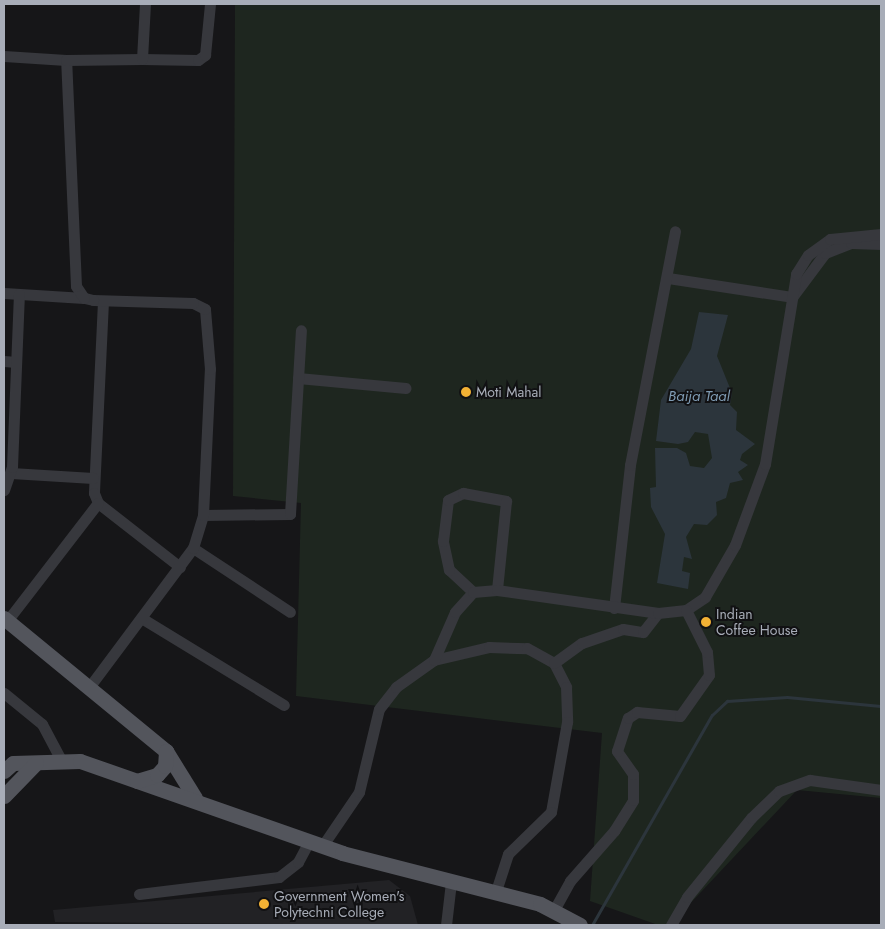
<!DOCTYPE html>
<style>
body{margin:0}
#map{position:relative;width:885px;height:929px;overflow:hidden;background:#161618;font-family:Jost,sans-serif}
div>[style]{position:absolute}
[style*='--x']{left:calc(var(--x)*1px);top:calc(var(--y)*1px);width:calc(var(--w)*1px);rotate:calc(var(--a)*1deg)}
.built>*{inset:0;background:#222225}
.green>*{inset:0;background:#1e261f}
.water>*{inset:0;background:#2c353c}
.stream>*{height:3px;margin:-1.5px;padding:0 1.5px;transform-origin:1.5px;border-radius:1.5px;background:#2c353c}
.minor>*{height:11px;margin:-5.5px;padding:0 5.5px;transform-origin:5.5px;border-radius:5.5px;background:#37383d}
.major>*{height:15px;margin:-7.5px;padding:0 7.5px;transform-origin:7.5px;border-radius:7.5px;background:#53555c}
.dots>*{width:14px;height:14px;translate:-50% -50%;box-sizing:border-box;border:2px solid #111113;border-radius:50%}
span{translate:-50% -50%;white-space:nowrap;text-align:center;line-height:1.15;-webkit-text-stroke:4px #111113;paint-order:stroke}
.poi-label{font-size:14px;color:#a8adb8}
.left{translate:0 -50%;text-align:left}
.water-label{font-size:15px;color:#7f9bb3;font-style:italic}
.frame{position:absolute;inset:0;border:5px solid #a8adb8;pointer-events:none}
</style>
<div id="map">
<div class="built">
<i style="clip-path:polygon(389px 880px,410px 896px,418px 925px,55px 922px,53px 910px)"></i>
</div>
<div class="green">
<i style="clip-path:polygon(235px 4px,881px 4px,881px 798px,797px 790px,670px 925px,658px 925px,590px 901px,602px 733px,296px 696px,301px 503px,233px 496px)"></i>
</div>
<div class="water">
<i style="clip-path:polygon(699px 312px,728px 315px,717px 356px,732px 393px,730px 405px,737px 412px,736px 430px,755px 444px,742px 454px,740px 460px,748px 465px,738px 472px,743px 480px,730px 483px,726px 498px,716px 502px,717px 515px,707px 525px,694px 524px,686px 537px,692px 559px,684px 557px,682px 571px,690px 573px,688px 589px,657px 583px,665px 534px,651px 507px,650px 488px,656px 487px,655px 448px,677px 448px,686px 453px,690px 466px,704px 468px,712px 458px,708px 434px,695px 432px,688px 442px,678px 444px,656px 441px,661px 400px,691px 349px)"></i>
</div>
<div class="stream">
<i style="--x:592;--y:925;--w:242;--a:-60.3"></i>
<i style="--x:712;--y:715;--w:21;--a:-43"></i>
<i style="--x:727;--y:701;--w:60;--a:-3.8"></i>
<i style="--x:787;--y:697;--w:94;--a:5.5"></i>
</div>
<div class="minor">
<i style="--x:4;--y:56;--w:62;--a:3.7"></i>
<i style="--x:142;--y:59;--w:56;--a:1"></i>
<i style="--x:198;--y:60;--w:9;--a:-36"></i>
<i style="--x:205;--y:55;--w:51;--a:-84.4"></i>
<i style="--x:668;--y:278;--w:125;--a:8.7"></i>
<i style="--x:4;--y:293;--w:80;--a:3.6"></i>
<i style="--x:793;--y:296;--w:54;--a:-53.3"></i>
<i style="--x:825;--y:253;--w:28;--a:-21"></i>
<i style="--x:851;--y:243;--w:30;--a:2"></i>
<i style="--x:103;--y:301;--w:192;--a:92.7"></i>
<i style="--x:94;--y:493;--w:11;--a:68"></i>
<i style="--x:98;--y:503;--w:104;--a:38"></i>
<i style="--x:4;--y:361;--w:12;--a:5"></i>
<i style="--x:298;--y:378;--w:108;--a:5.3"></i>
<i style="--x:11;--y:473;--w:82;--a:3.5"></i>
<i style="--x:4;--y:490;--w:24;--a:-71"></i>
<i style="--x:12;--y:467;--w:173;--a:-87.7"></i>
<i style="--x:203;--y:515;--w:87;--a:-0.7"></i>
<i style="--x:290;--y:514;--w:184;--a:-86.6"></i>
<i style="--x:193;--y:548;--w:116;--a:33.4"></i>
<i style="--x:473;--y:592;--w:33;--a:-137"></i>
<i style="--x:449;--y:570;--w:30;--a:-102"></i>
<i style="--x:443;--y:541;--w:41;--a:-83"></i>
<i style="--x:448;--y:500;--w:17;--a:-25"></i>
<i style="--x:463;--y:493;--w:44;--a:10.5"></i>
<i style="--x:506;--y:501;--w:89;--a:95.8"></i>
<i style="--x:614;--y:608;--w:144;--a:-83.6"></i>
<i style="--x:630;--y:465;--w:238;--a:-79.1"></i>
<i style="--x:143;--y:619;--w:165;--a:31.4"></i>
<i style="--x:7;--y:621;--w:149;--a:-52.4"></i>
<i style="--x:434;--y:660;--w:57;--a:-13.3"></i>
<i style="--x:489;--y:647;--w:38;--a:2"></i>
<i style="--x:527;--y:648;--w:31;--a:29"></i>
<i style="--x:554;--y:663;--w:27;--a:63"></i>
<i style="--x:566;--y:687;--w:35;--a:88"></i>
<i style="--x:567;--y:722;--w:91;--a:100.1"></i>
<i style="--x:551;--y:812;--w:60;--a:135.7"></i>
<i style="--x:508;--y:854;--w:38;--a:108"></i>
<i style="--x:554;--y:663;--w:34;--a:-36"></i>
<i style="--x:582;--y:643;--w:43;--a:-18.9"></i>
<i style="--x:623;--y:629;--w:20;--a:9"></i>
<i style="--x:643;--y:632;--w:24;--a:-52"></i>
<i style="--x:90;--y:686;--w:172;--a:-53.3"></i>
<i style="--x:193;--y:548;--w:34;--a:-73"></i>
<i style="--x:203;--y:515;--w:146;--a:-87.3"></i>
<i style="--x:210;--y:369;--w:60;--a:-94.8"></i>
<i style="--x:205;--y:309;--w:13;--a:-153"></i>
<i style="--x:193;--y:303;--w:100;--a:-178.3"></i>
<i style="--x:93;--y:300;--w:9;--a:-167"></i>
<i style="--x:84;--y:298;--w:14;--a:-124"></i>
<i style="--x:76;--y:286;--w:226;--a:-92.5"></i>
<i style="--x:66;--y:60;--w:76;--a:-0.8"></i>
<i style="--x:142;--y:59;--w:55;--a:-86.9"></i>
<i style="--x:4;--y:693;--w:49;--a:39.2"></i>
<i style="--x:42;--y:724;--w:38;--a:62"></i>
<i style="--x:323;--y:845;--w:64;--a:-55.8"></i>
<i style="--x:359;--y:792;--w:85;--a:-76.5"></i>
<i style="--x:379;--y:709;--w:28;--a:-52"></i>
<i style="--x:396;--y:687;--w:47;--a:-35.4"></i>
<i style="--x:434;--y:660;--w:52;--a:-66.4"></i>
<i style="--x:455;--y:612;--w:27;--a:-48"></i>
<i style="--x:473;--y:592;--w:24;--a:-5"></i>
<i style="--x:497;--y:590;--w:163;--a:8.1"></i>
<i style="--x:658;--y:613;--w:28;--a:-6"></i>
<i style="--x:686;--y:610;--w:23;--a:-34"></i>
<i style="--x:705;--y:597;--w:60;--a:-60"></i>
<i style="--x:735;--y:545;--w:86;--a:-69.7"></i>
<i style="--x:765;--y:464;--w:193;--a:-80.7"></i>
<i style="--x:796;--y:274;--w:22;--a:-58"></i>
<i style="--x:808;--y:255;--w:27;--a:-36"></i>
<i style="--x:830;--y:239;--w:51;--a:-5.6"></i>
<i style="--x:139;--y:894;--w:141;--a:-6.9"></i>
<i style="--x:279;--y:877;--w:24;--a:-38"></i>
<i style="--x:298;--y:862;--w:24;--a:-62"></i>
<i style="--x:554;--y:910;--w:33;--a:-61"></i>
<i style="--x:570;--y:881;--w:67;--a:-48.7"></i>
<i style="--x:614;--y:831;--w:36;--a:-58"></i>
<i style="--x:633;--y:800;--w:26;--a:-90"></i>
<i style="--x:633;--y:774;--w:28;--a:-125"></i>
<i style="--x:617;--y:751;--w:35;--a:-72"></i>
<i style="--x:628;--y:718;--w:11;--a:-34"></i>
<i style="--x:637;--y:712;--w:43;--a:5.3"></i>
<i style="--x:680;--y:716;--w:50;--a:-54.7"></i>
<i style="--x:709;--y:675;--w:23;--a:-95"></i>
<i style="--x:707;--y:652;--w:47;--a:-116.6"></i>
<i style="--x:446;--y:925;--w:43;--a:-83.4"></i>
<i style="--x:671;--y:925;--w:32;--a:-60"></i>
<i style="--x:687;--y:897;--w:102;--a:-51"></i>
<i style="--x:751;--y:818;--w:39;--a:-44"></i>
<i style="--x:779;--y:791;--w:33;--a:-20"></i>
<i style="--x:810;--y:780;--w:72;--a:8"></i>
</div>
<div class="major">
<i style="--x:4;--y:618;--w:210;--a:39.4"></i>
<i style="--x:166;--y:751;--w:55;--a:58.3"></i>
<i style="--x:4;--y:771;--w:12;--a:-42"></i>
<i style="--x:13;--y:763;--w:67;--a:-1.7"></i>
<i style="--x:80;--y:761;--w:278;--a:19.3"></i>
<i style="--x:342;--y:853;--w:204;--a:14.4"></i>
<i style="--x:540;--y:904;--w:45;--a:27.7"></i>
<i style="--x:137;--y:781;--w:21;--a:-17"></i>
<i style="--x:157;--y:775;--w:12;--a:-48"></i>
<i style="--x:165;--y:766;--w:15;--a:-86"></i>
<i style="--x:4;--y:796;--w:46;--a:-45.9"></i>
</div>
<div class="dots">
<i style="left:466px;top:392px;background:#f2b134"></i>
<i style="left:706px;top:622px;background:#f2b134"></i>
<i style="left:264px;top:904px;background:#f2b134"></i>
</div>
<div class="poi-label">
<span class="left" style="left:476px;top:392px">Moti Mahal</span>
<span class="left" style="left:716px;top:622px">Indian<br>Coffee House</span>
<span class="left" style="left:274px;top:904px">Government Women's<br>Polytechni College</span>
</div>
<div class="water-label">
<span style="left:699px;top:397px">Baija Taal</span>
</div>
<div class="frame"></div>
</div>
